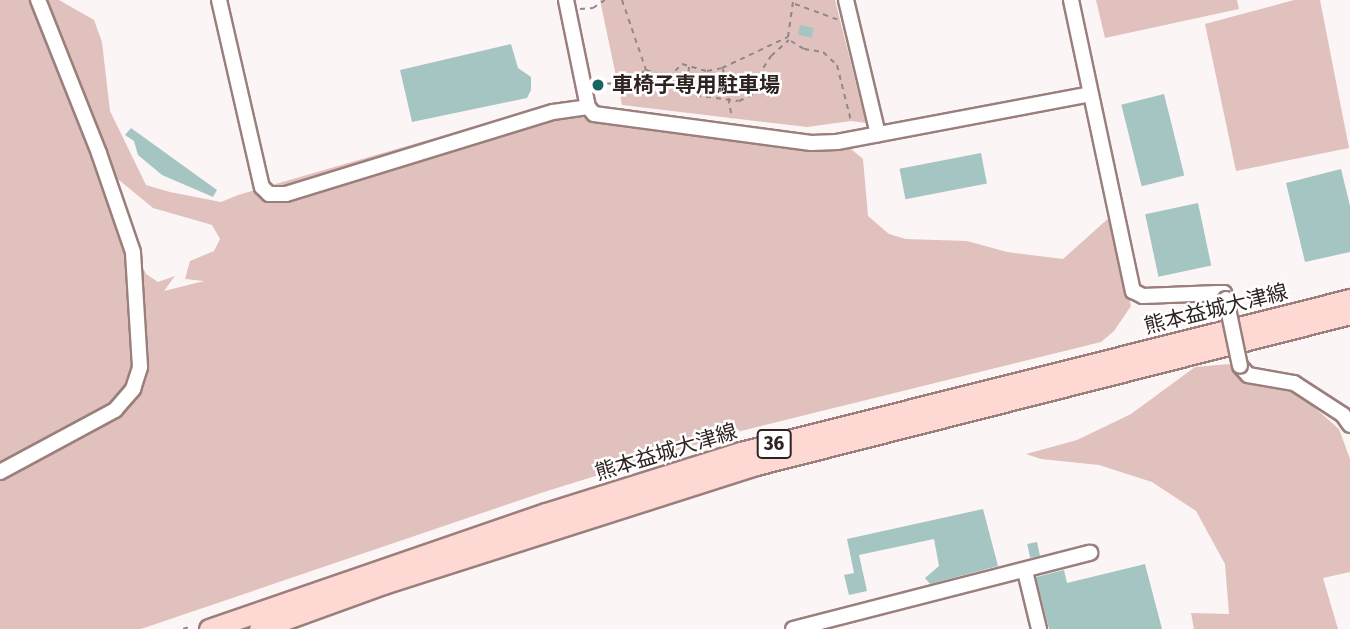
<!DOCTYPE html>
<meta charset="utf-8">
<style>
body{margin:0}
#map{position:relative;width:1350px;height:629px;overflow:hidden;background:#fcf5f5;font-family:"Fira Sans","Noto Sans JP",sans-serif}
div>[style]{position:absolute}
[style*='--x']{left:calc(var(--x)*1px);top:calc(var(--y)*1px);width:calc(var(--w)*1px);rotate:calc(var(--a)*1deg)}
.green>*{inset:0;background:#e1c1bd}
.building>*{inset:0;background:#a5c5c2;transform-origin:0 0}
.path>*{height:2px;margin-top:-1px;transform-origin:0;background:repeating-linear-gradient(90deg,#908786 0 5px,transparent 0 10px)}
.roads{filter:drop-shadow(2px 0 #9a7f7c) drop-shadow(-2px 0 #9a7f7c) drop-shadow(0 2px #9a7f7c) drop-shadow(0 -2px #9a7f7c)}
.minor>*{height:14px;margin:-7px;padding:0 7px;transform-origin:7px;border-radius:7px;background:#fff}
.major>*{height:19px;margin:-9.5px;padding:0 9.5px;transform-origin:9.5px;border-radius:9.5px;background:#fed9d4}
.bridges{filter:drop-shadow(2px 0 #9a7f7c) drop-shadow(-2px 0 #9a7f7c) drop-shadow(0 2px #9a7f7c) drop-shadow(0 -2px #9a7f7c)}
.minor-bridge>*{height:14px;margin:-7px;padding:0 7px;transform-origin:7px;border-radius:7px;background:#fff}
.dots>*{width:19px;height:19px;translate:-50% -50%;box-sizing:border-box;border:4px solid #fff;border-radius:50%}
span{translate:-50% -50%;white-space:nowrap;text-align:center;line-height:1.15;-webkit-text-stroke:5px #fff;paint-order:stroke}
.shield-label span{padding:2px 5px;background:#fff;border:2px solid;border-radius:5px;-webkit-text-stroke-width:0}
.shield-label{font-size:19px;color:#2e2321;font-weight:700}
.poi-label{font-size:21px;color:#2e2321;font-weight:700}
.left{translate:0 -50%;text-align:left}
.street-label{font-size:21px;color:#2e2321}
</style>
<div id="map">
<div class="green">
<i style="clip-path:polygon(evenodd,0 0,59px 0,94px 20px,102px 42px,110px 111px,146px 185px,170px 192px,221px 202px,238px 195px,563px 101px,776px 130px,845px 144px,863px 159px,868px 216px,889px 234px,906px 239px,967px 241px,1007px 252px,1063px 259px,1111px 216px,1131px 306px,1114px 331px,1101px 342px,737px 432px,544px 492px,141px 629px,0 629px,0 0,119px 180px,153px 208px,212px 225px,220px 239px,214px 251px,190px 261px,185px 279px,204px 281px,164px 291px,175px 276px,158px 282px,146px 274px,104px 183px,119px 180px)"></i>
<i style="clip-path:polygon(600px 0,835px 0,866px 123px,851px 121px,807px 127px,622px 105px)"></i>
<i style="clip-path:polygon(1096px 0,1237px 0,1239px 9px,1105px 38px)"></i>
<i style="clip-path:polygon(1294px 0,1320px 0,1349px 148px,1236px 171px,1205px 24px)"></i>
<i style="clip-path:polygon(1229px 364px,1241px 380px,1299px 394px,1339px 429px,1350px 459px,1350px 572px,1323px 578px,1338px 629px,1194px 629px,1191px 613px,1229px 614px,1225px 564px,1196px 511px,1152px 482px,1099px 465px,1041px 459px,1026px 454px,1077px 440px,1131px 414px,1195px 367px)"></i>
</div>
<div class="building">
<i style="left:800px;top:25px;width:14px;height:10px;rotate:12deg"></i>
<i style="clip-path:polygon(511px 44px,518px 68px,531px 77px,531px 90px,527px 98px,412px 122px,400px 70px)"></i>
<i style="left:1164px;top:94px;width:84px;height:44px;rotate:76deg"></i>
<i style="clip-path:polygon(131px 128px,217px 190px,213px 197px,162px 175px,138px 155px,134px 141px,125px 135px)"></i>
<i style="left:981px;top:153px;width:31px;height:83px;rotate:79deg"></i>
<i style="clip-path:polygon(1341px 169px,1350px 206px,1350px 252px,1305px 262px,1286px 183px)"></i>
<i style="left:1198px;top:203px;width:64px;height:54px;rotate:78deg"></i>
<i style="clip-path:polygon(983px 509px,998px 566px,930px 584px,925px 578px,939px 566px,934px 539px,859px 555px,867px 591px,849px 595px,844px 575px,854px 573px,847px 539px)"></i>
<i style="left:1037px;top:542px;width:14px;height:10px;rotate:78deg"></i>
<i style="clip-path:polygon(1145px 564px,1162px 629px,1049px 629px,1036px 577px,1064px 570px,1067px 583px)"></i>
</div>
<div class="path">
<i style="--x:622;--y:0;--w:74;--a:71.1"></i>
<i style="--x:646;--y:70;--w:23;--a:20"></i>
<i style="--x:668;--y:78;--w:20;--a:-45"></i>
<i style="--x:682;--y:64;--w:26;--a:16"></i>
<i style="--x:707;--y:71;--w:15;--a:-11"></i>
<i style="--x:722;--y:68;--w:73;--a:-25.2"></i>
<i style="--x:788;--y:37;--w:37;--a:-82"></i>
<i style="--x:795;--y:4;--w:47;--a:20"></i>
<i style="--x:580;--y:9;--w:13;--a:-4"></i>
<i style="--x:593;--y:8;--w:14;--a:-34"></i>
<i style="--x:791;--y:41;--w:15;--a:32"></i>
<i style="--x:804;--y:49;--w:19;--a:9"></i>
<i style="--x:823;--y:52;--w:19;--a:43"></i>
<i style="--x:837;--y:65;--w:58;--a:76"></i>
<i style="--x:689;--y:67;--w:27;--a:96"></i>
<i style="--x:686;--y:94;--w:53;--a:7.5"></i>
<i style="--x:739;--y:101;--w:30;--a:-26"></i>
<i style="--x:766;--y:88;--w:14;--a:-124"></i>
<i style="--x:758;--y:76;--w:24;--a:-57"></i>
<i style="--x:771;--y:56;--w:24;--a:-42"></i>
<i style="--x:723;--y:69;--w:50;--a:79.6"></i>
<i style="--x:596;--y:84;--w:27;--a:-2"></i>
<i style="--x:623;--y:83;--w:26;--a:-29"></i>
<i style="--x:183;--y:629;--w:9;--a:-18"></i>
</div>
<div class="roads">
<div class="minor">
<i style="--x:219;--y:0;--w:192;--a:77.1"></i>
<i style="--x:262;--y:187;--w:10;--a:45"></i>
<i style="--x:269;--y:194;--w:17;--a:0"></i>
<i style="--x:286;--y:194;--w:279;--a:-17.1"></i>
<i style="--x:553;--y:112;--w:35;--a:-8"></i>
<i style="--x:566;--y:0;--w:109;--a:78.4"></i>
<i style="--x:588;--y:107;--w:9;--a:49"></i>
<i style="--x:594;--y:114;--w:219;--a:7.6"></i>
<i style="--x:811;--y:143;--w:26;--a:-2"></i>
<i style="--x:837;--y:142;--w:258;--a:-10.7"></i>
<i style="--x:846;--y:0;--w:138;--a:76.6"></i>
<i style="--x:1071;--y:0;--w:298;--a:78"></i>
<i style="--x:1133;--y:291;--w:11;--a:27"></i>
<i style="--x:1143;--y:296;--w:75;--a:-2.3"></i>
<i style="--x:1218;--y:293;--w:6;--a:0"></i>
<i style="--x:1224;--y:293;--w:6;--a:72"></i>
<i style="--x:1240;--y:366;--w:12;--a:48"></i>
<i style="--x:1248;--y:375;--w:47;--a:9.9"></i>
<i style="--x:1294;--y:383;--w:59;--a:33.1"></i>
<i style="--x:1343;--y:415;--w:12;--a:55"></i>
<i style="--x:0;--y:472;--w:131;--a:-28.3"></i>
<i style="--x:115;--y:410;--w:28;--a:-49"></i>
<i style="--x:133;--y:389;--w:23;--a:-72"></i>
<i style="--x:140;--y:367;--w:115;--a:-93.5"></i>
<i style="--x:133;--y:252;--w:105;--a:-109"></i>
<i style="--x:99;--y:153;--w:165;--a:-111.7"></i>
<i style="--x:1025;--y:571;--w:60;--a:76.4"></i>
<i style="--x:793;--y:629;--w:307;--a:-14.4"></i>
</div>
<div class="major">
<i style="--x:209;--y:629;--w:356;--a:-19"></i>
<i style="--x:546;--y:513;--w:204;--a:-17.4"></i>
<i style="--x:741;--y:452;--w:628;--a:-14.1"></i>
<i style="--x:259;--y:629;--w:132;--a:-19.9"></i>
<i style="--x:383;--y:584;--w:392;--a:-17.7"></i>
<i style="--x:756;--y:465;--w:613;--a:-14.26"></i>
</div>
</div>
<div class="bridges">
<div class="minor-bridge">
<i style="--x:1226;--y:299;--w:68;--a:78.2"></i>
</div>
</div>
<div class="dots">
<i style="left:598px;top:85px;background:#176461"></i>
</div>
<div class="shield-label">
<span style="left:774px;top:444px">36</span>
</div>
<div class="poi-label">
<span class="left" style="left:612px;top:85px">車椅子専用駐車場</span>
</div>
<div class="street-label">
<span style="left:1216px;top:309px;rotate:-14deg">熊本益城大津線</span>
<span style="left:666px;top:452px;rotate:-17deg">熊本益城大津線</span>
</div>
</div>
